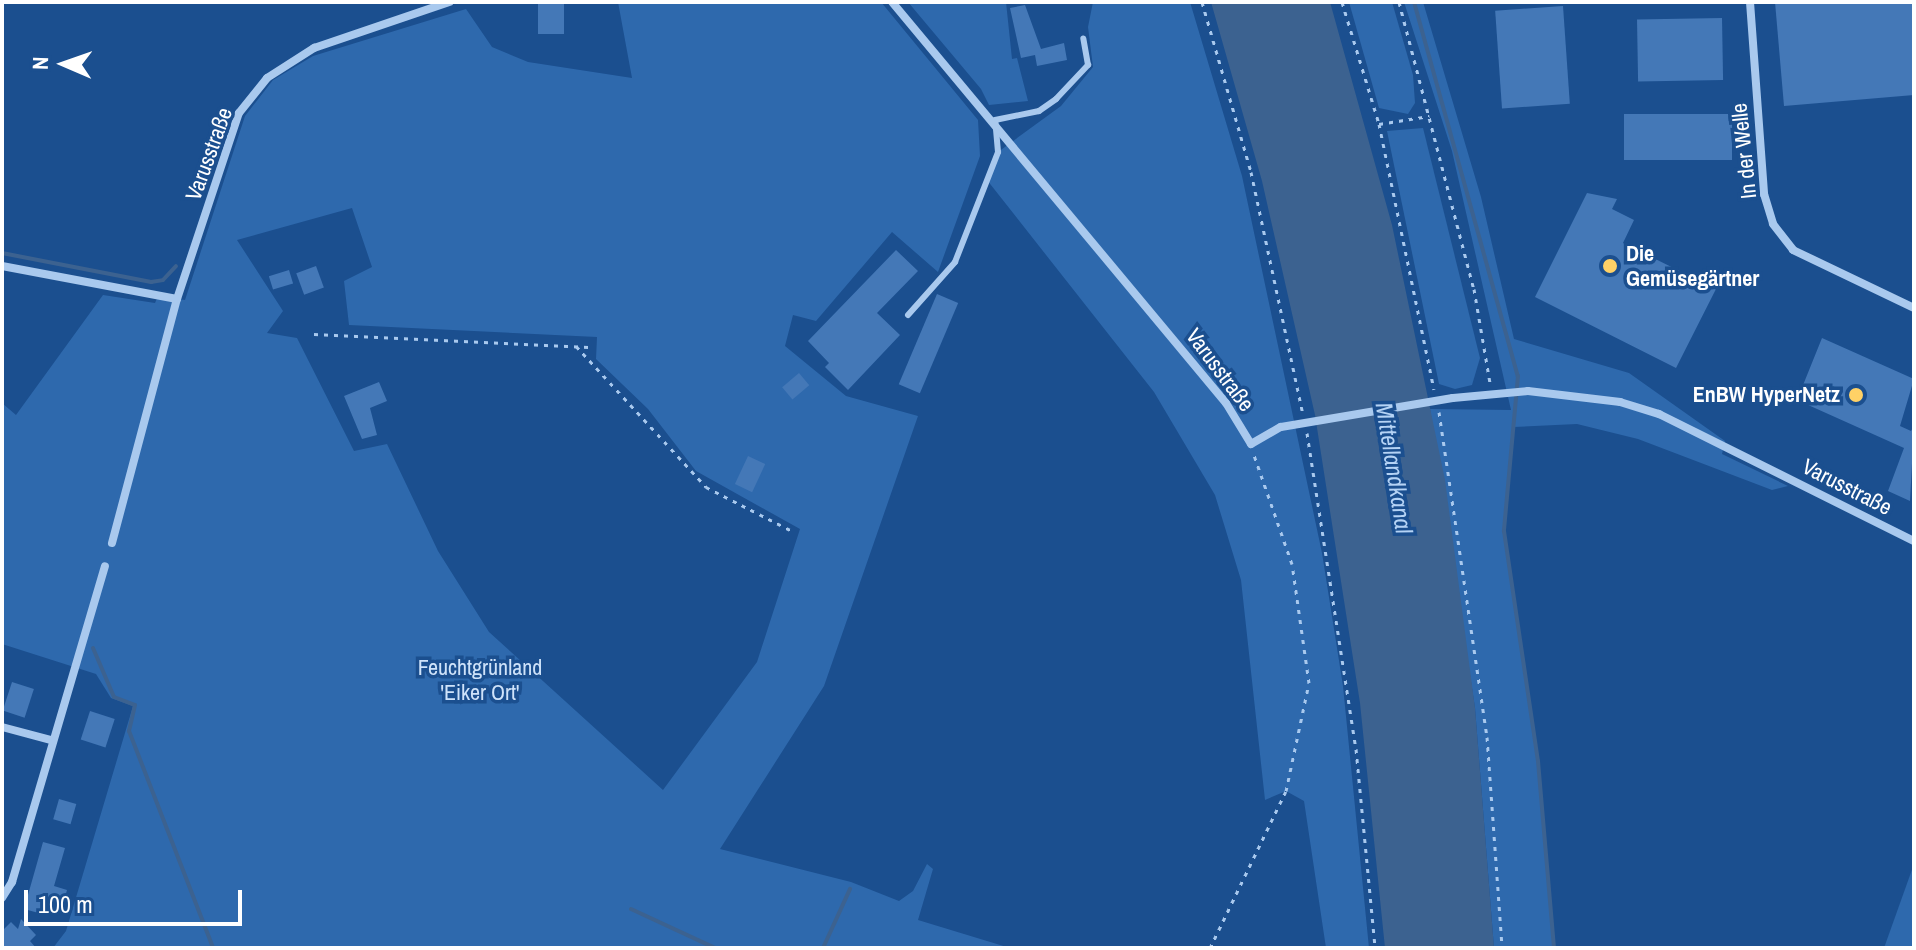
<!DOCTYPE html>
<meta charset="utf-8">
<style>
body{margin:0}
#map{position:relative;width:1916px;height:950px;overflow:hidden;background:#1b4f8f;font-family:"Archivo Narrow",sans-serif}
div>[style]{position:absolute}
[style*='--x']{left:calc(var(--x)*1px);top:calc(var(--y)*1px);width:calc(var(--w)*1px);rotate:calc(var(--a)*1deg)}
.green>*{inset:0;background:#2e69ad}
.water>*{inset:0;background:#3c6290}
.stream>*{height:4px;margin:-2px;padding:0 2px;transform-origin:2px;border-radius:2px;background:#3c6290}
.building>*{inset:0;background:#4478b7;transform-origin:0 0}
.path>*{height:3px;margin-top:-1.5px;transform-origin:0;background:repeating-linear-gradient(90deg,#a9c9ee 0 4px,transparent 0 10px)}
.service>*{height:6px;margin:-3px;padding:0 3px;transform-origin:3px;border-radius:3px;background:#a9c9ee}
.minor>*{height:8px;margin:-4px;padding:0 4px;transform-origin:4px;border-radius:4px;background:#a9c9ee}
.minor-bridge>*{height:8px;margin:-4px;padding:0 4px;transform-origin:4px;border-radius:4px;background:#a9c9ee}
.dots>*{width:22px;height:22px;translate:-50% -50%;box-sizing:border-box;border:4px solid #1b4f8f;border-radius:50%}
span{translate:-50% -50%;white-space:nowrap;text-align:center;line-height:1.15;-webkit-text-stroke:7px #1b4f8f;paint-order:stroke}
.street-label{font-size:22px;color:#fff}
.poi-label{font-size:22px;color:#fff;font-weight:700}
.left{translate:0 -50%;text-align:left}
.right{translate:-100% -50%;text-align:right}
.park-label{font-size:22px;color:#cfe3fa}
.water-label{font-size:24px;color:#b5d3f5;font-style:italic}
.frame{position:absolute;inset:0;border:4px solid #fff;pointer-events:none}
.north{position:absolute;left:24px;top:24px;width:80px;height:80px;-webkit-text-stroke:6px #1b4f8f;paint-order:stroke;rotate:272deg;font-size:22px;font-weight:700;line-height:32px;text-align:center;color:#fff}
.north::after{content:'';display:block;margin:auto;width:28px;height:36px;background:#fff;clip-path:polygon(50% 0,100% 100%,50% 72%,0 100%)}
.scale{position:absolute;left:24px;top:890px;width:218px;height:36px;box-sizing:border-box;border:4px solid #fff;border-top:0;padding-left:10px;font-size:24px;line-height:28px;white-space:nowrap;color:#fff;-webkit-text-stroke:6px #1b4f8f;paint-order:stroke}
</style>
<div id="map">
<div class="green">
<i style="clip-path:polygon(evenodd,618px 2px,881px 2px,978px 120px,980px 156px,938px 272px,892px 232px,816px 321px,793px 315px,785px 346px,846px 396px,918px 416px,824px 686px,720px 849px,851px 882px,899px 901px,913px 891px,927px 864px,933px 869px,918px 920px,1010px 948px,53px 948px,66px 931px,133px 706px,111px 698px,96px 674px,2px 644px,2px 403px,16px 415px,103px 295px,155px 303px,158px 296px,185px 300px,245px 116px,273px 80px,313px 56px,466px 9px,492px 47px,528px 62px,632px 78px,618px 2px,352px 208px,372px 267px,344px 281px,349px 325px,597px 337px,596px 359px,648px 409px,696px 471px,800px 529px,757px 662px,663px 790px,489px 632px,438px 551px,387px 444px,354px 451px,297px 338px,267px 333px,283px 311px,237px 240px,352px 208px)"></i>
<i style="clip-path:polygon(908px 2px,1006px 2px,1012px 59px,1017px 58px,1028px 101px,989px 105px,981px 89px)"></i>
<i style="clip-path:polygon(1093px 2px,1190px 2px,1242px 176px,1322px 553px,1343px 686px,1369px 948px,1326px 948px,1304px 801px,1286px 791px,1265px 800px,1241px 580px,1215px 495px,1154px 392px,987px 180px,998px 152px,1061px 106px,1093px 67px,1088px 27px)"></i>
<i style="clip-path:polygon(1349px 2px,1392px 2px,1413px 75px,1415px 103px,1408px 114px,1379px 108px)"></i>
<i style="clip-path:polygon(1404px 2px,1423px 2px,1481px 197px,1514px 339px,1629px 373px,1725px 441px,1722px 454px,1788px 486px,1772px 490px,1638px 439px,1577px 424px,1513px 427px,1504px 531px,1538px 761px,1554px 948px,1494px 948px,1475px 708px,1430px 409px,1511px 410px,1452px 151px)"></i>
<i style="clip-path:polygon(1423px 128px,1480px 358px,1472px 385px,1455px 389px,1439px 384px,1387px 131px)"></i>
<i style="clip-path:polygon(1914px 864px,1914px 948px,1884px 948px)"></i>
</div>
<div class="water">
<i style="clip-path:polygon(1211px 2px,1330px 2px,1392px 225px,1445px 480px,1475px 708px,1494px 948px,1385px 948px,1360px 703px,1315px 415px,1262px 181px)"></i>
</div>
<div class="stream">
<i style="--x:1414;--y:2;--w:388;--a:74.5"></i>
<i style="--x:1518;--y:376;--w:156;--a:95.2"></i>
<i style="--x:1504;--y:531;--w:232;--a:81.6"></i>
<i style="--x:1538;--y:761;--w:188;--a:85.1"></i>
<i style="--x:2;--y:253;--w:152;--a:11"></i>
<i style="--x:151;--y:282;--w:12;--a:-9"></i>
<i style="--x:163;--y:280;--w:19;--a:-47"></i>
<i style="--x:93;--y:648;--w:53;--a:66.8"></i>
<i style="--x:114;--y:697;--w:22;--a:21"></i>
<i style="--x:135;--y:705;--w:27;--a:103"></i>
<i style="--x:129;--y:731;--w:233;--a:68.8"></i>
<i style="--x:631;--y:909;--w:93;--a:24.9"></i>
<i style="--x:823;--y:948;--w:65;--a:-65.4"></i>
</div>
<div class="building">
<i style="left:538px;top:2px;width:26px;height:32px"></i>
<i style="clip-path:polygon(1775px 2px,1914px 2px,1914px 95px,1784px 106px)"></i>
<i style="clip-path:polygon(1025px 5px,1041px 49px,1064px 43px,1067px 60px,1037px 66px,1035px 55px,1021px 58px,1010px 8px)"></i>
<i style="left:1563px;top:6px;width:98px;height:68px;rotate:86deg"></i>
<i style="left:1722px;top:18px;width:62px;height:85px;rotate:89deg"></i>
<i style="left:1624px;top:114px;width:108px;height:46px"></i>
<i style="clip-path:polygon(1587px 193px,1617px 199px,1612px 209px,1634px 220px,1623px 243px,1716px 289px,1676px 368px,1535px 297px)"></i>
<i style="clip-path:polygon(896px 250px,918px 271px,877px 313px,900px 335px,848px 390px,825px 367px,829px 363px,808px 341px)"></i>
<i style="left:316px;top:266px;width:23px;height:21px;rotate:70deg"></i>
<i style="left:289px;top:270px;width:14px;height:21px;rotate:73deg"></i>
<i style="left:937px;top:294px;width:23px;height:98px;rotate:23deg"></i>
<i style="clip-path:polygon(1822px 338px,1914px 379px,1900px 426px,1911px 431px,1914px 426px,1910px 501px,1888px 491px,1904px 448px,1797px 400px)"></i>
<i style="left:799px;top:373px;width:16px;height:22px;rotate:50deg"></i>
<i style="clip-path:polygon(379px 382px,387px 401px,370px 408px,377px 435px,362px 439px,344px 396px)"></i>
<i style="left:748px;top:456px;width:19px;height:31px;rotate:25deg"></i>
<i style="left:12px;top:682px;width:23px;height:30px;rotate:18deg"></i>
<i style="left:90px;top:711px;width:26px;height:30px;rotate:18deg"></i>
<i style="left:59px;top:799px;width:18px;height:21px;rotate:16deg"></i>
<i style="clip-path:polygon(43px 842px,65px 848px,54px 886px,67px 890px,61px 911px,48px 907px,46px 915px,24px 909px)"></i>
<i style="clip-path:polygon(21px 919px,36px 935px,30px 941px,36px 948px,2px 948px,2px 931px,11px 922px,18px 929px)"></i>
</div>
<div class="path">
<i style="--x:1202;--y:2;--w:177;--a:73.9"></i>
<i style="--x:1251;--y:172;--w:248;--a:77.9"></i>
<i style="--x:1342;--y:2;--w:127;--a:73.1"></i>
<i style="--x:1379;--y:124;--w:271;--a:78.3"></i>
<i style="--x:1399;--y:2;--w:297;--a:75.4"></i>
<i style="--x:1474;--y:289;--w:95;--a:80.3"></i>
<i style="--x:1379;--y:124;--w:51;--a:-9.1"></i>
<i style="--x:314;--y:334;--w:280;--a:2.7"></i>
<i style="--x:576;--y:346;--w:192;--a:47.3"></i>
<i style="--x:706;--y:487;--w:97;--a:27.1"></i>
<i style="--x:1439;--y:412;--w:329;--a:81.6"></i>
<i style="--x:1487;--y:737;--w:212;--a:85.9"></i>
<i style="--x:1307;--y:433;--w:320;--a:81.2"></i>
<i style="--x:1356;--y:749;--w:200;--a:84.5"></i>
<i style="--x:1210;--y:948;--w:174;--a:-64.2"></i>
<i style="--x:1286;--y:791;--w:110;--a:-78"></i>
<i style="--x:1309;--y:683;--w:120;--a:-98.1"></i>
<i style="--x:1292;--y:564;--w:115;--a:-109.2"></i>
</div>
<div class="service">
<i style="--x:908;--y:315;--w:71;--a:-48.4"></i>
<i style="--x:955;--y:262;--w:118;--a:-68.6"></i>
<i style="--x:998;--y:152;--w:32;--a:-95"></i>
<i style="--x:995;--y:120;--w:45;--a:-11.6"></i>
<i style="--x:1039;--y:111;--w:21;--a:-35"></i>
<i style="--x:1056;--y:99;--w:47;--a:-46.7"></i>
<i style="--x:1088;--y:65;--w:27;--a:-100"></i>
</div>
<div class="minor">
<i style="--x:892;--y:2;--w:522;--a:50.21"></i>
<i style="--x:1226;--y:403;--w:48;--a:58.6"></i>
<i style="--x:1251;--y:444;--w:34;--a:-30"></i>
<i style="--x:1750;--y:2;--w:193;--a:85.8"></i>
<i style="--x:1764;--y:194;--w:31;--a:73"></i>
<i style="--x:1773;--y:224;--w:33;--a:52"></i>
<i style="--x:1793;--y:250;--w:134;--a:25.6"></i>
<i style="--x:2;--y:266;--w:178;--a:10.7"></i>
<i style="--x:1453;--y:398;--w:75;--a:-5.3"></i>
<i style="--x:1528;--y:391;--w:93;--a:6.8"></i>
<i style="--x:1620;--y:402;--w:41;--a:17.1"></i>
<i style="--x:1659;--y:414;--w:285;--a:26.5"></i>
<i style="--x:112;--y:543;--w:253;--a:-75.1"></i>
<i style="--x:177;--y:299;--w:196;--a:-71.6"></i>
<i style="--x:239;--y:113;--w:45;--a:-51.3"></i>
<i style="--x:267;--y:78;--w:56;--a:-32.6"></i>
<i style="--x:314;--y:48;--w:143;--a:-18.8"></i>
<i style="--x:2;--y:727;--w:51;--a:14.9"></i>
<i style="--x:2;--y:898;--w:19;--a:-58"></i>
<i style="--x:12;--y:882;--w:329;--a:-73.6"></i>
</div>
<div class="minor-bridge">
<i style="--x:1281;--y:427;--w:174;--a:-9.6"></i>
</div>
<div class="dots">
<i style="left:1610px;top:266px;background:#ffd166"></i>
<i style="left:1856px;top:395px;background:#ffd166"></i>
</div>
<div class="street-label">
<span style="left:1744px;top:151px;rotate:-96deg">In der Welle</span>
<span style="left:209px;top:154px;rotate:-70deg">Varusstraße</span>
<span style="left:1220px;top:370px;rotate:53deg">Varusstraße</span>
<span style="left:1847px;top:487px;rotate:27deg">Varusstraße</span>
</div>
<div class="poi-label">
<span class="left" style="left:1626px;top:266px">Die<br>Gemüsegärtner</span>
<span class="right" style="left:1840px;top:395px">EnBW HyperNetz</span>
</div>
<div class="park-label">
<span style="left:480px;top:680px">Feuchtgrünland<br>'Eiker Ort'</span>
</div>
<div class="water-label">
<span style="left:1394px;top:468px;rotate:81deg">Mittellandkanal</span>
</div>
<div class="frame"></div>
<div class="north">N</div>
<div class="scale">100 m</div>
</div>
